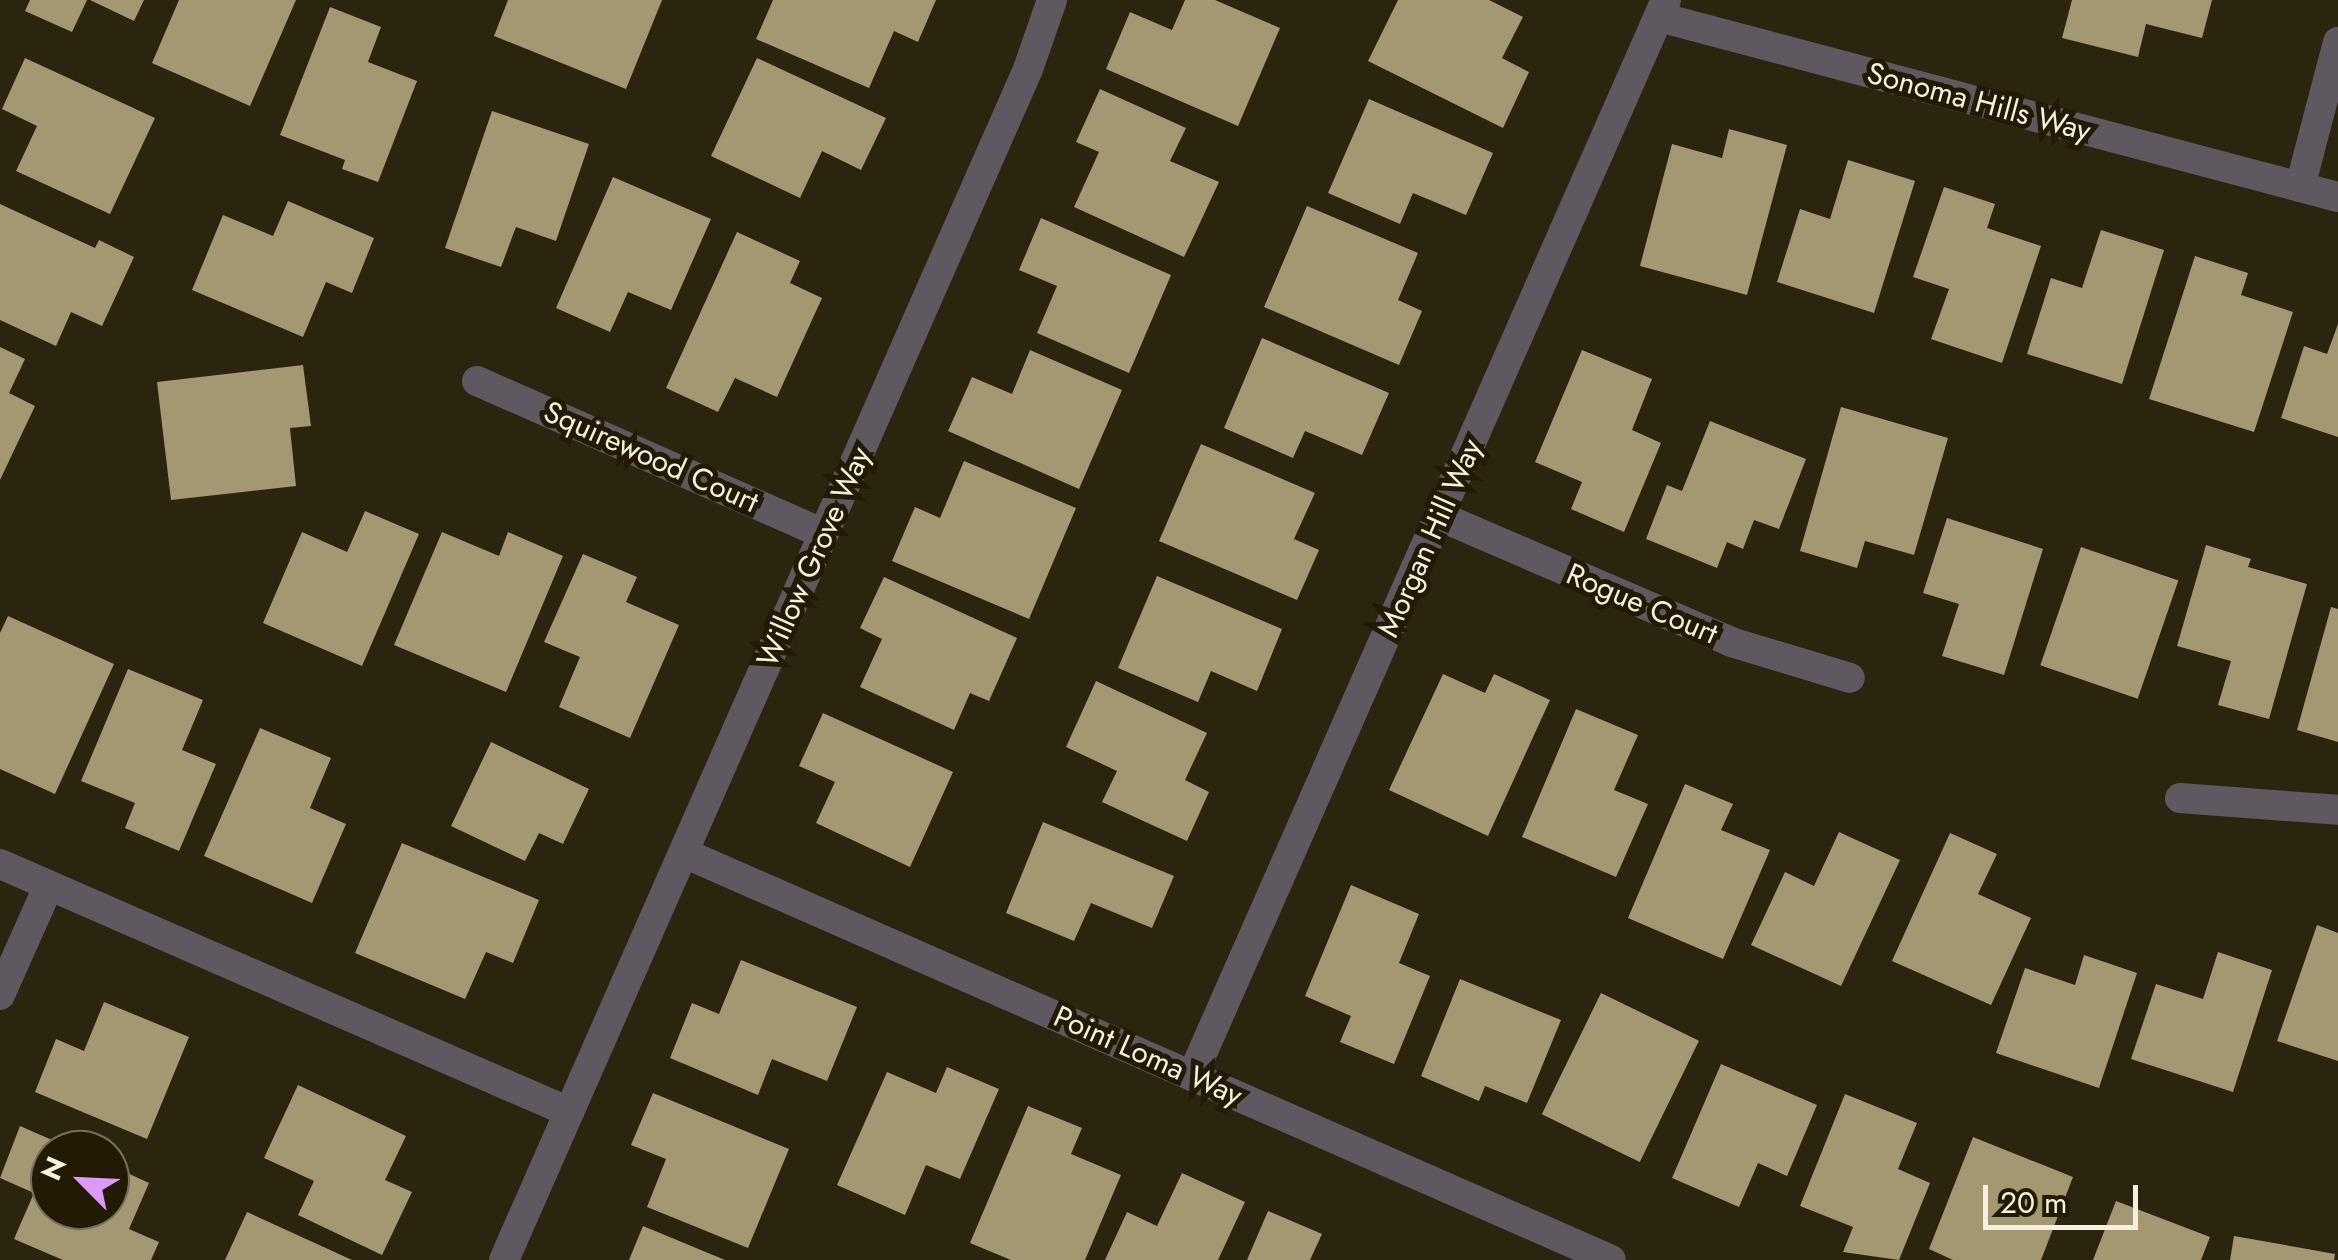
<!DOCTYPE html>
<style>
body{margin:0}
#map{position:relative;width:2338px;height:1260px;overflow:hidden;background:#2b240e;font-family:Jost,sans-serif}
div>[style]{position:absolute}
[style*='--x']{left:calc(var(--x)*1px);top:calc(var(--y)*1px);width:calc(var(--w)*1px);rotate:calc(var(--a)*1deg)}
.building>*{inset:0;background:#a49873;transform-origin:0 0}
.minor>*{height:30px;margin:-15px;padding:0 15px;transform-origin:15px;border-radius:15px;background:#5f5861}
span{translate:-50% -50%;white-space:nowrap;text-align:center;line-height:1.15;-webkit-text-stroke:10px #221a05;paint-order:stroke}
.street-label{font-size:30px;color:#f4f0e2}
.north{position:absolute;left:30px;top:1130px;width:100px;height:100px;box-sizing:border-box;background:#221a05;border:2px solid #76705d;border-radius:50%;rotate:294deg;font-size:28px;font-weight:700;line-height:40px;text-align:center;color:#f4f0e2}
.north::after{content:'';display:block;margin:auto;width:35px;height:45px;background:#dd99f3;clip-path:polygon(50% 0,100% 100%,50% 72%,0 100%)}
.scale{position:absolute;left:1983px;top:1185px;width:155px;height:45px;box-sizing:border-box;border:5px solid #f4f0e2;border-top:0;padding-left:12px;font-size:30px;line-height:35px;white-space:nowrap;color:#f4f0e2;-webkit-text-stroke:8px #221a05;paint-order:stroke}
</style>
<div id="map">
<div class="building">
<i style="clip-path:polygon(30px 0,87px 0,72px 32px,25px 11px)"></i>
<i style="clip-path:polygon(90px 0,144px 0,134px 21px)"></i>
<i style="clip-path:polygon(179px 0,296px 0,250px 106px,152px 63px)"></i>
<i style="clip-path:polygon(508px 0,662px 0,626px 89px,494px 36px)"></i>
<i style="clip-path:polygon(773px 0,936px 0,918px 42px,894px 31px,869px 88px,756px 39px)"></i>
<i style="clip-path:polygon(1185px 0,1215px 0,1280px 28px,1238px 126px,1106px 69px,1130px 12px,1172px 30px)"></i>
<i style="clip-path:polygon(1398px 0,1489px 0,1523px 17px,1502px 58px,1529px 72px,1503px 128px,1368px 61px)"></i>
<i style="clip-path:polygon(2072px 0,2212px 0,2202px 38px,2146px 24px,2138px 57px,2062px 38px)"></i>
<i style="clip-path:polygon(330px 7px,381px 27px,368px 62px,417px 81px,378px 182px,342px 169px,345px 160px,280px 135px)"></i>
<i style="clip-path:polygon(25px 58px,155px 118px,110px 214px,16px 171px,37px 126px,2px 109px)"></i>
<i style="clip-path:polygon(757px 58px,886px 118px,861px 170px,822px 151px,800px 198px,711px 156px)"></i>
<i style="clip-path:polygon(1100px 89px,1186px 128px,1170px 161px,1219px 182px,1184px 257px,1074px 207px,1099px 152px,1076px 142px)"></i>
<i style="clip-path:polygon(1369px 99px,1493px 153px,1466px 215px,1413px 193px,1400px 224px,1328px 193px)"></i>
<i style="clip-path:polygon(492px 111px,589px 144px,556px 241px,516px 227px,501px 267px,445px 248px)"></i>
<i style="clip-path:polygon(1729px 129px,1787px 145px,1747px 295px,1640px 266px,1672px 144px,1722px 158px)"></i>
<i style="clip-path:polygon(1848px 160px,1915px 181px,1874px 313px,1777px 282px,1800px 209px,1830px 219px)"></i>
<i style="clip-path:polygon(613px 177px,711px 219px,671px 310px,628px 292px,610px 332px,556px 308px)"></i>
<i style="clip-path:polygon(1944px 187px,1995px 204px,1987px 228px,2041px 246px,2002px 363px,1931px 339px,1949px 289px,1913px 277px)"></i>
<i style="clip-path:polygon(288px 201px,374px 238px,352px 293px,326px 282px,303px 337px,192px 290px,223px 215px,273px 236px)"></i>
<i style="clip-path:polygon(0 204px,95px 248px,99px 240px,134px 257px,102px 326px,71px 312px,56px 346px,0 320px)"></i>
<i style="clip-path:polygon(1307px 206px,1418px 253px,1398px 300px,1422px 311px,1399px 365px,1264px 307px)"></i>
<i style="clip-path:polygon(1041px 218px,1171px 275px,1129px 373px,1037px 333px,1057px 286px,1019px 270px)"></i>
<i style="clip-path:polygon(2101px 230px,2164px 250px,2122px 384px,2027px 354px,2051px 278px,2082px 288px)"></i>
<i style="clip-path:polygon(737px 232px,800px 261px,790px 283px,822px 298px,777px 397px,735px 378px,718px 412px,666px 388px)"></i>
<i style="clip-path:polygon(2195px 256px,2248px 273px,2241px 295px,2293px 312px,2254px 432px,2149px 399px)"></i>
<i style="clip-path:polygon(2338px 324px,2338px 437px,2281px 418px,2304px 346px,2327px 354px)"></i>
<i style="clip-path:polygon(1262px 338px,1389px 393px,1362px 455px,1305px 431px,1293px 458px,1224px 428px)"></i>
<i style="clip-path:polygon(0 347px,25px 359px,9px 393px,35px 406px,0 480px)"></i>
<i style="clip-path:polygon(1030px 350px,1122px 390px,1079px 489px,948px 431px,972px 377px,1012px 394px)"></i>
<i style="clip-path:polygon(1582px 350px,1652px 379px,1632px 430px,1661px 443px,1624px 532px,1571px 509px,1582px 482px,1535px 462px)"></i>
<i style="clip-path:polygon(303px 365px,311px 426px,290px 428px,296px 486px,171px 500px,157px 382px)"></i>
<i style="clip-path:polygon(1841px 407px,1948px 438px,1914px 555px,1865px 541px,1857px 568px,1800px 551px)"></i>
<i style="clip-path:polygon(1710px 421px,1806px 459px,1779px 529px,1754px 520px,1743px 549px,1727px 542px,1717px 568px,1646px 539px,1667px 485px,1682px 491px)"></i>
<i style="clip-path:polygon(1201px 444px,1315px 493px,1294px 539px,1319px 550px,1297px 600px,1159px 541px)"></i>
<i style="clip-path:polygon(964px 461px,1076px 508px,1029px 619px,892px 561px,915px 507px,940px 518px)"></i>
<i style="clip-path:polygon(365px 511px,419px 534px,362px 666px,263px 623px,302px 532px,347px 552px)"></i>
<i style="clip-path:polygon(1947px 518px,2043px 549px,2004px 675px,1942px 656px,1959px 604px,1923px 593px)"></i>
<i style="clip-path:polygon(442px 532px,499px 556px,508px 532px,563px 556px,506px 692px,394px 645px)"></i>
<i style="clip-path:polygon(2206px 545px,2251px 559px,2248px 567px,2307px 584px,2269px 719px,2218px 705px,2231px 661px,2177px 646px)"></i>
<i style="left:2081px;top:547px;width:103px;height:125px;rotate:19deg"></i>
<i style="clip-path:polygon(583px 554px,637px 577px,626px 602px,679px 625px,630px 738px,559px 707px,580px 657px,544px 642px)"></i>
<i style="clip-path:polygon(1157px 576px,1282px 629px,1257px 691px,1211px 671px,1198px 702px,1118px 668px)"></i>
<i style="clip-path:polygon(884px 577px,1017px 638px,989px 701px,970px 693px,954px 730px,860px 687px,882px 639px,860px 628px)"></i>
<i style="clip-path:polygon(2331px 607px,2338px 609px,2338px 742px,2297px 730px)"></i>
<i style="clip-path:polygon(8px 616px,114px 664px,55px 794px,0 769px,0 633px)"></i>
<i style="clip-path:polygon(128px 669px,203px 700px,182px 750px,216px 764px,179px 851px,125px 828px,135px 803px,81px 781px)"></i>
<i style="clip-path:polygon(1443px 674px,1485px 693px,1494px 674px,1550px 700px,1488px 836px,1389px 790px)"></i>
<i style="clip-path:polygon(1096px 681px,1207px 733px,1185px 780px,1209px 792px,1187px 841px,1102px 802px,1117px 771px,1066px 747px)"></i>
<i style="clip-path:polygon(1576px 709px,1638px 735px,1614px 790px,1648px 804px,1616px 877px,1522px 837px)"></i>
<i style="clip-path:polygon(823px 713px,953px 772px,910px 867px,816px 823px,835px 782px,799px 766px)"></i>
<i style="clip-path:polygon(260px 728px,331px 758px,310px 808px,346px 824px,312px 903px,204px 856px)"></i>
<i style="clip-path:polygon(491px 742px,589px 789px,563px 844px,539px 833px,525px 861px,451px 826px)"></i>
<i style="clip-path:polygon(1685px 784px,1733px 804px,1721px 830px,1770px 850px,1723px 959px,1628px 918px)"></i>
<i style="clip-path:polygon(1043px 822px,1174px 876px,1152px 928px,1091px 903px,1074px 941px,1006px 913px)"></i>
<i style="clip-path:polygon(1839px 832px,1900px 860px,1841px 986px,1751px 945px,1785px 872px,1814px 886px)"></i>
<i style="clip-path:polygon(1950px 833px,1997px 854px,1978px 894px,2031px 918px,1991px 1005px,1892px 961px)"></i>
<i style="clip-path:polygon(402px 843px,539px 900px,513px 963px,486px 952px,465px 999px,355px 953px)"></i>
<i style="clip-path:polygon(1351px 885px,1419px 914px,1399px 963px,1430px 976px,1394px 1064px,1340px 1042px,1351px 1016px,1305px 996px)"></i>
<i style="clip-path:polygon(2317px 925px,2338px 933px,2338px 1061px,2277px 1041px)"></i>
<i style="clip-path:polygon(2218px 952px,2272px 970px,2233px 1092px,2131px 1059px,2156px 984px,2203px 999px)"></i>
<i style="clip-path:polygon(2084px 955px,2137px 973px,2099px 1088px,1996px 1053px,2025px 968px,2075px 985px)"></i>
<i style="clip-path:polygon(741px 960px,857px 1007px,827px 1081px,772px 1059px,758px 1095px,670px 1058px,692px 1003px,719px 1014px)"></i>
<i style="clip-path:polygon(1460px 979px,1561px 1020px,1527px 1103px,1485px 1086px,1479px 1101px,1421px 1076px)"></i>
<i style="left:1601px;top:993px;width:109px;height:135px;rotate:26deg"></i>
<i style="clip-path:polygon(104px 1002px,189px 1037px,147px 1139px,35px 1092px,56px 1039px,84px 1051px)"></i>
<i style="clip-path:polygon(1721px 1064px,1817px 1105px,1787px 1176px,1758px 1163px,1739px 1207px,1672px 1178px)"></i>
<i style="clip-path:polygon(947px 1067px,999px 1089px,960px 1179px,926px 1165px,905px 1215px,837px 1185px,887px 1072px,936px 1093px)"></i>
<i style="clip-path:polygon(298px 1085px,406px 1136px,385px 1180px,412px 1192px,382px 1255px,298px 1215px,314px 1181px,264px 1158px)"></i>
<i style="clip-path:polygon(653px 1093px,789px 1149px,748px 1248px,647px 1207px,666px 1159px,631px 1145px)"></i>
<i style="clip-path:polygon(1845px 1094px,1917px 1123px,1898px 1169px,1930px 1183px,1899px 1260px,1843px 1252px,1853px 1227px,1800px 1206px)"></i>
<i style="clip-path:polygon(1028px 1106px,1082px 1128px,1071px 1154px,1121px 1175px,1085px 1260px,1011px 1260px,970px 1243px)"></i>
<i style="clip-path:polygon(20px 1126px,75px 1150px,50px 1150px,50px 1210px,110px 1210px,110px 1165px,149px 1183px,129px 1229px,159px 1242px,151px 1260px,63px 1260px,14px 1239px,34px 1193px,0 1178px)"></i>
<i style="clip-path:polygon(1973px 1137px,2073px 1177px,2041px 1260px,1953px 1260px,1929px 1249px)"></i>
<i style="clip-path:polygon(1182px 1173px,1245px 1202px,1218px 1260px,1105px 1260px,1127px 1212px,1157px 1226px)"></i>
<i style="clip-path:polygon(2116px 1201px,2210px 1237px,2201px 1260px,2093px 1260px)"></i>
<i style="clip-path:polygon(1268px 1211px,1322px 1234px,1310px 1260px,1247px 1260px)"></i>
<i style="clip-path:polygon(247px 1212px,352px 1260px,225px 1260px)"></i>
<i style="clip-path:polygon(643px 1226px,725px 1260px,629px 1260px)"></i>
<i style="clip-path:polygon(2234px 1236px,2335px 1254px,2334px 1260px,2230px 1260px)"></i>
</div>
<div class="minor">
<i style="--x:1659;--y:17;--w:702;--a:14.85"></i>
<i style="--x:2300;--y:187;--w:150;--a:-75.3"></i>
<i style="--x:477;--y:381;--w:379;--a:23.8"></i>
<i style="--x:1439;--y:516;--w:318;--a:23.3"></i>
<i style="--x:1731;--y:642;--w:124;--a:16.8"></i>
<i style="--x:2180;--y:798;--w:158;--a:4.3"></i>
<i style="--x:684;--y:853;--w:1012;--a:23.7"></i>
<i style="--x:0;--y:864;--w:621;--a:23.55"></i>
<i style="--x:0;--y:995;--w:120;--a:-66"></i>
<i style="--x:1192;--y:1076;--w:1176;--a:-66.23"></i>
<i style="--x:504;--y:1260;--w:1301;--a:-66.25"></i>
<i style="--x:1028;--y:69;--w:73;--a:-70.8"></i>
</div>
<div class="street-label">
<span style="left:1979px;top:102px;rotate:15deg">Sonoma Hills Way</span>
<span style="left:651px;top:457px;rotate:24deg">Squirewood Court</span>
<span style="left:1430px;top:538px;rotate:-66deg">Morgan Hill Way</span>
<span style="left:814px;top:557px;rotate:-66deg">Willow Grove Way</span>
<span style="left:1642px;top:604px;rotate:23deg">Rogue Court</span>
<span style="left:1148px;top:1056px;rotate:24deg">Point Loma Way</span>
</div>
<div class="north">N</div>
<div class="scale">20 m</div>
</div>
